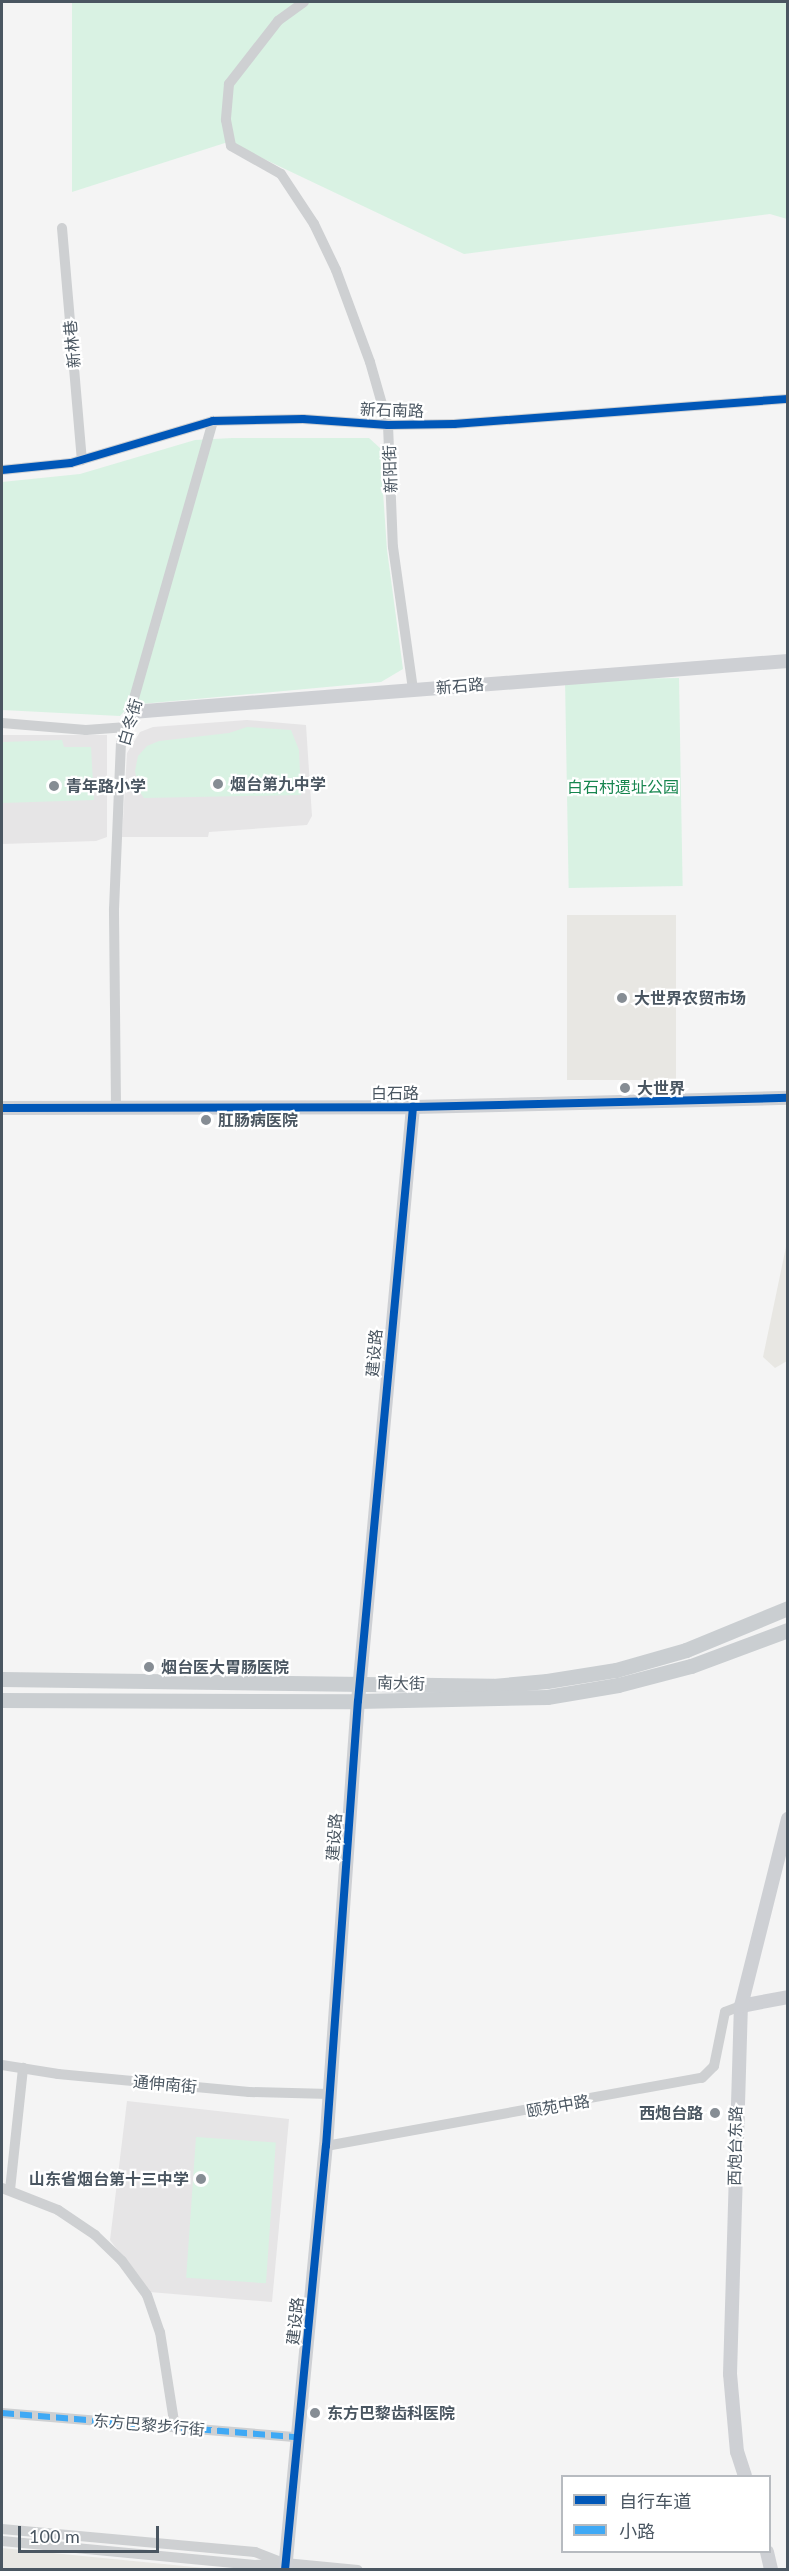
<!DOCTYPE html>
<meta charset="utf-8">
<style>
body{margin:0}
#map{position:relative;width:789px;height:2571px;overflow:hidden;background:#f4f4f4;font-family:Lato,"Noto Sans SC",sans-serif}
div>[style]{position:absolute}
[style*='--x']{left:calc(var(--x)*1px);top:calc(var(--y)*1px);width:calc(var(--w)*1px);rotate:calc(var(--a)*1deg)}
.commercial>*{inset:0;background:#e8e7e3;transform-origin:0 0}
.education>*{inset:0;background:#e6e5e6}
.green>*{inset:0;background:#d9f2e3;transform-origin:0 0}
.street>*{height:10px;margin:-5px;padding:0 5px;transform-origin:5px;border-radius:5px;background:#ced0d2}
.secondary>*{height:14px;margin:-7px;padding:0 7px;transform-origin:7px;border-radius:7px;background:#ced0d4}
.primary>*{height:15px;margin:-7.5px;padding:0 7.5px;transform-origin:7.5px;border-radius:7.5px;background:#caced1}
.quiet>*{height:6px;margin-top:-3px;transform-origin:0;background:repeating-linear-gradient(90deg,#3fa9f5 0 12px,transparent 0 18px)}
.cycleway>*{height:8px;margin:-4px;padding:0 4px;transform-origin:4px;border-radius:4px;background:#0057b8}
.dots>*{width:16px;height:16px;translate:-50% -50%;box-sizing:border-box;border:3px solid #fff;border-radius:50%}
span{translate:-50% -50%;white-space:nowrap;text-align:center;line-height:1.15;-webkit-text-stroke:4.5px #fff;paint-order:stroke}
.street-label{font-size:16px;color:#4a5661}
.poi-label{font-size:16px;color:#4a5661;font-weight:700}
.left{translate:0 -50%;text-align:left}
.right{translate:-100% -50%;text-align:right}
.park-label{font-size:16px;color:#17864f}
.frame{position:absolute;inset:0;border:3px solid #4a5661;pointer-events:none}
.legend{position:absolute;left:561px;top:2475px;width:210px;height:78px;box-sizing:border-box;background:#fff;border:2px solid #b7bbc0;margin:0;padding:8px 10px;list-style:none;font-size:18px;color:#4a5661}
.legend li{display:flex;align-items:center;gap:12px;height:30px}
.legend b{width:30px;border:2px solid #b7bbc0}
.scale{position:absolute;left:18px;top:2526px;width:141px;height:27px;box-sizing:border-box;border:3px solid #4a5661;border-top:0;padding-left:8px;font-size:18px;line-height:21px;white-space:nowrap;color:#4a5661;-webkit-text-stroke:4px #fff;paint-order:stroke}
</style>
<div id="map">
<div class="commercial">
<i style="left:676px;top:915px;width:165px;height:109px;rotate:90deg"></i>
<i style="clip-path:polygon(787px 1242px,787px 1361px,775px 1368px,763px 1357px)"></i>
<i style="clip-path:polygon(2px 2548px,214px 2569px,2px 2569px)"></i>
</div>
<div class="education">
<i style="clip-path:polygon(247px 720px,306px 725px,312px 816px,307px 825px,209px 832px,208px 837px,122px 837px,127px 753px,140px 732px,153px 727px)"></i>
<i style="clip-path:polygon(2px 735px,107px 735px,107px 837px,96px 841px,2px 844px)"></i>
<i style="clip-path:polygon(127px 2101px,289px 2119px,272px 2302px,149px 2292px,110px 2240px)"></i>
</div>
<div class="green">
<i style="clip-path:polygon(72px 2px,787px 2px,787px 219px,770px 214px,464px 254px,228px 142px,72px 192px)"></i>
<i style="clip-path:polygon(232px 438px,369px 438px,380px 448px,387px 550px,403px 669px,381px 682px,130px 705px,120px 716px,2px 710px,2px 482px,80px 474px,195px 440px)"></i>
<i style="left:679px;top:678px;width:208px;height:114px;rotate:89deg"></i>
<i style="clip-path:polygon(247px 727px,291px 730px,299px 750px,301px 795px,144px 798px,139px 791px,135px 771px,138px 756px,147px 746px,159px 741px,229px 733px)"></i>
<i style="clip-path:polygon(62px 740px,64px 747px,91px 747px,94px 800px,2px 803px,2px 742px)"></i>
<i style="left:196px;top:2137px;width:80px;height:141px;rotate:4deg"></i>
</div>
<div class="street">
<i style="--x:304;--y:2;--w:32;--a:144"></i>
<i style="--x:278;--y:21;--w:80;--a:127.9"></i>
<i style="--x:229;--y:84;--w:36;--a:95"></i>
<i style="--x:226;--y:120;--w:26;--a:79"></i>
<i style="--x:231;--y:146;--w:57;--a:29.2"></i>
<i style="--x:281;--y:174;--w:60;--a:56.6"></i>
<i style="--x:314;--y:224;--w:51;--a:64.4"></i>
<i style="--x:336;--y:270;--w:98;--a:69.7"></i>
<i style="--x:370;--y:362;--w:66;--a:74.1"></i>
<i style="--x:388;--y:425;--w:122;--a:87.7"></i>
<i style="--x:393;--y:547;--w:144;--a:82"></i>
<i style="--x:62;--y:228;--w:233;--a:85.1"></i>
<i style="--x:2;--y:470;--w:69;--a:-5.8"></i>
<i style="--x:71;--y:463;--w:148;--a:-16.5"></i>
<i style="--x:213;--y:421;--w:90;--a:-1.3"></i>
<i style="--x:303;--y:419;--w:85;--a:4"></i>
<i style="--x:388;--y:425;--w:66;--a:-0.9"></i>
<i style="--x:454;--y:424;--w:335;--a:-4.3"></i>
<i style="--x:2;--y:723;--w:84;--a:4.8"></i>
<i style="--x:86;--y:730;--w:41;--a:-4.2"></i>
<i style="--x:116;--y:1105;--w:196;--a:-90.6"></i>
<i style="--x:114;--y:909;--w:165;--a:-87.6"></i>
<i style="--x:121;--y:744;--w:336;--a:-74.1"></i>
<i style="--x:2;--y:2065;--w:57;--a:9.1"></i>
<i style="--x:58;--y:2074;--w:192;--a:5.4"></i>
<i style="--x:249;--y:2092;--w:81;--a:1.4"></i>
<i style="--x:326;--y:2146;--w:382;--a:-10.3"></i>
<i style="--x:702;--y:2078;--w:17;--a:-45"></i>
<i style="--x:714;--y:2066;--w:55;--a:-78.5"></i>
<i style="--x:725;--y:2012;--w:17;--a:-21"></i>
<i style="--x:2;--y:2188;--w:60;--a:21.4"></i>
<i style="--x:58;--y:2210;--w:45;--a:34"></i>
<i style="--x:95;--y:2235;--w:37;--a:44"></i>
<i style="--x:122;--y:2261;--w:42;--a:53.7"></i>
<i style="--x:147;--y:2295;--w:39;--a:71"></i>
<i style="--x:160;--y:2332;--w:97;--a:81.1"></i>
<i style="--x:10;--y:2190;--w:123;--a:-83.9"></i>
<i style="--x:2;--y:2413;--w:296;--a:4.7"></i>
<i style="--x:2;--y:2529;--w:254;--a:5.2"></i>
<i style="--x:255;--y:2552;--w:26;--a:21"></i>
<i style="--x:2;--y:2541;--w:254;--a:5.4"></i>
<i style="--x:255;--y:2565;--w:30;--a:-4"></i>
<i style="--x:285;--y:2563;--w:73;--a:5.5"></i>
</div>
<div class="secondary">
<i style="--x:132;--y:712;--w:658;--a:-4.45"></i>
<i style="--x:2;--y:1108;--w:411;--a:-0.1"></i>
<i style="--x:413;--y:1107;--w:375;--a:-1.4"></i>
<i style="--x:741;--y:2006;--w:48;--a:-10.8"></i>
<i style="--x:745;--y:2476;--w:25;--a:-108"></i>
<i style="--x:737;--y:2452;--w:78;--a:-95.1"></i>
<i style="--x:730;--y:2374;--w:368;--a:-88.3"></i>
<i style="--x:741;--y:2006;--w:193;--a:-75.9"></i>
<i style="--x:767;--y:2552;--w:18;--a:77"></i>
<i style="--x:285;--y:2570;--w:426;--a:-84.5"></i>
<i style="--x:326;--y:2146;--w:446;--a:-85.9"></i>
<i style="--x:358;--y:1701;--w:597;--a:-84.71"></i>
</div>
<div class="primary">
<i style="--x:2;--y:1679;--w:491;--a:0.8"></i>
<i style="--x:493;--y:1686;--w:54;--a:-5.3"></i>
<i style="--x:547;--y:1681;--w:70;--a:-9.1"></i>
<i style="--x:616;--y:1670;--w:73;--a:-15.9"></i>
<i style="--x:686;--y:1650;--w:110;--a:-22.4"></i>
<i style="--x:2;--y:1700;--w:356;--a:0.2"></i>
<i style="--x:358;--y:1701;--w:189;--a:-1.2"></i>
<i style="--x:547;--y:1697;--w:72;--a:-9.6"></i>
<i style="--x:618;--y:1685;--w:75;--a:-14.6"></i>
<i style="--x:691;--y:1666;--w:103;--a:-20.4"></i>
</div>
<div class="quiet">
<i style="--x:2;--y:2413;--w:296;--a:4.7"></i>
</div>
<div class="cycleway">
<i style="--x:2;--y:470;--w:69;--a:-5.8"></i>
<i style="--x:71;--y:463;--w:148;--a:-16.5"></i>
<i style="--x:213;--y:421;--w:90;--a:-1.3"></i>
<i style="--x:303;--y:419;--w:85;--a:4"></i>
<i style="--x:388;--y:425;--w:66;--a:-0.9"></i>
<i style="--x:454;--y:424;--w:335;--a:-4.3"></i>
<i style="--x:2;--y:1108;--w:411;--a:-0.1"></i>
<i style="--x:413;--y:1107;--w:375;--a:-1.4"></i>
<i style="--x:285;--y:2570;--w:426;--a:-84.5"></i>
<i style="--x:326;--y:2146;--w:446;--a:-85.9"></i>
<i style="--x:358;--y:1701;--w:597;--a:-84.71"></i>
</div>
<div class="dots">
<i style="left:218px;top:784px;background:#868d94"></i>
<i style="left:54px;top:786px;background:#868d94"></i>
<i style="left:622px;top:998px;background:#868d94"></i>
<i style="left:625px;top:1088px;background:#868d94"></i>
<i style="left:206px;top:1120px;background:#868d94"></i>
<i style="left:149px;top:1667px;background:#868d94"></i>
<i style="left:715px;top:2113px;background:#868d94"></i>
<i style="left:201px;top:2179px;background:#868d94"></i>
<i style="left:315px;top:2413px;background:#868d94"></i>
</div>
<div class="street-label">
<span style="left:72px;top:344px;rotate:-95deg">新林巷</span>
<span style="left:392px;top:410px;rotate:2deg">新石南路</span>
<span style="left:390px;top:469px;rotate:-92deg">新阳街</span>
<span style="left:460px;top:686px;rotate:-5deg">新石路</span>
<span style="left:130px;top:722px;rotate:-74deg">白冬街</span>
<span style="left:395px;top:1093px">白石路</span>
<span style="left:374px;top:1353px;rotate:-85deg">建设路</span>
<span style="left:401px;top:1683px;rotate:2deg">南大街</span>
<span style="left:334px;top:1837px;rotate:-86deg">建设路</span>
<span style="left:165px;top:2084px;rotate:5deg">通伸南街</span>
<span style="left:558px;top:2106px;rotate:-10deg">颐苑中路</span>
<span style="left:735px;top:2146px;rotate:-89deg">西炮台东路</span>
<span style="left:295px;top:2321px;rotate:-84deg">建设路</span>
<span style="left:149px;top:2425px;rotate:5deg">东方巴黎步行街</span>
</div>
<div class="poi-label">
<span class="left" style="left:230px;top:784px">烟台第九中学</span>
<span class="left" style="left:66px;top:786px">青年路小学</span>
<span class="left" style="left:634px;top:998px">大世界农贸市场</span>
<span class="left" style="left:637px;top:1088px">大世界</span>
<span class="left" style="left:218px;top:1120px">肛肠病医院</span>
<span class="left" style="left:161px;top:1667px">烟台医大胃肠医院</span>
<span class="right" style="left:703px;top:2113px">西炮台路</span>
<span class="right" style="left:189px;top:2179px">山东省烟台第十三中学</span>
<span class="left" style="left:327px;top:2413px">东方巴黎齿科医院</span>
</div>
<div class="park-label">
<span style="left:623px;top:787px">白石村遗址公园</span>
</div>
<div class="frame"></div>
<ul class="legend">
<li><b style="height:8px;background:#0057b8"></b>自行车道</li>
<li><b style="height:8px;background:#3fa9f5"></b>小路</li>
</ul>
<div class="scale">100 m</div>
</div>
